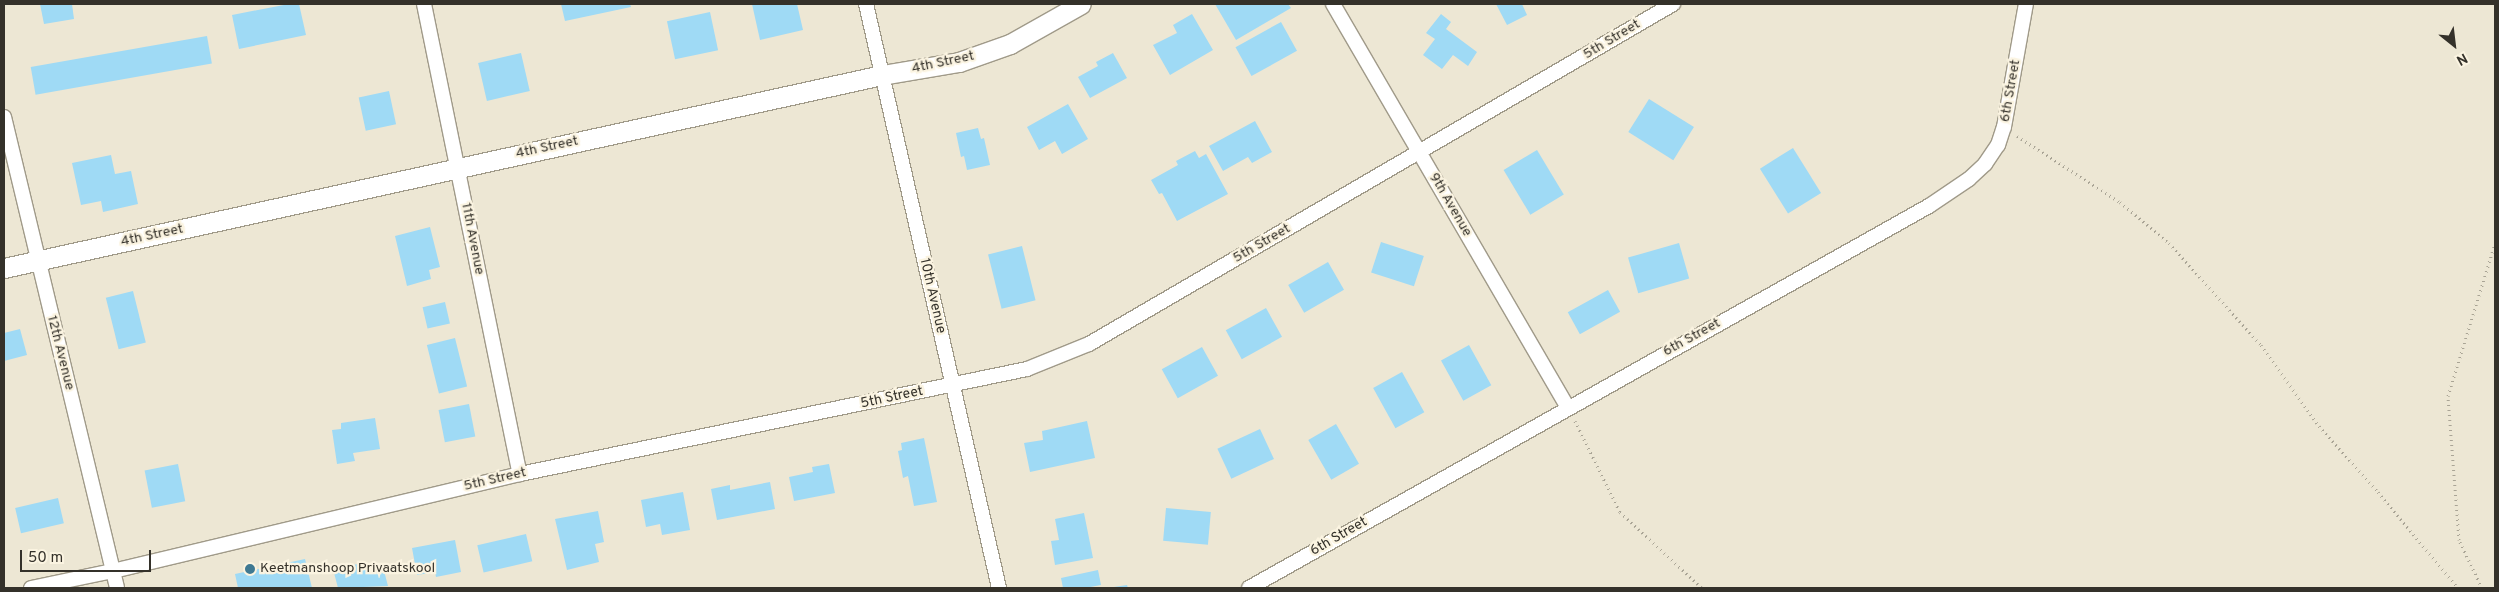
<!DOCTYPE html>
<style>
body{margin:0}
#map{position:relative;width:2499px;height:592px;overflow:hidden;background:#ede7d4;font-family:Overpass,sans-serif}
div>[style]{position:absolute}
[style*='--x']{left:calc(var(--x)*1px);top:calc(var(--y)*1px);width:calc(var(--w)*1px);rotate:calc(var(--a)*1deg)}
.building>*{inset:0;background:#9fdaf5;transform-origin:0 0}
.path>*{height:3px;margin-top:-1.5px;transform-origin:0;background:repeating-linear-gradient(90deg,#a9a495 0 1px,transparent 0 5px)}
.roads{filter:drop-shadow(1px 0 #a09a89) drop-shadow(-1px 0 #a09a89) drop-shadow(0 1px #a09a89) drop-shadow(0 -1px #a09a89)}
.street>*{height:14px;margin:-7px;padding:0 7px;transform-origin:7px;border-radius:7px;background:#fff}
.secondary>*{height:19px;margin:-9.5px;padding:0 9.5px;transform-origin:9.5px;border-radius:9.5px;background:#fff}
.dots>*{width:14px;height:14px;translate:-50% -50%;box-sizing:border-box;border:2px solid #fbf4e1;border-radius:50%}
span{translate:-50% -50%;white-space:nowrap;text-align:center;line-height:1.15;-webkit-text-stroke:4.5px #fbf4e1;paint-order:stroke}
.street-label{font-size:14px;color:#34312a}
.poi-label{font-size:14px;color:#34312a}
.left{translate:0 -50%;text-align:left}
.frame{position:absolute;inset:0;border:5px solid #34312a;pointer-events:none}
.north{position:absolute;left:2429px;top:20px;width:50px;height:50px;-webkit-text-stroke:4px #fbf4e1;paint-order:stroke;rotate:151deg;font-size:14px;font-weight:700;line-height:20px;text-align:center;color:#34312a}
.north::after{content:'';display:block;margin:auto;width:18px;height:22px;background:#34312a;clip-path:polygon(50% 0,100% 100%,50% 72%,0 100%)}
.scale{position:absolute;left:20px;top:550px;width:131px;height:22px;box-sizing:border-box;border:2px solid #34312a;border-top:0;padding-left:6px;font-size:15px;line-height:18px;white-space:nowrap;color:#34312a;-webkit-text-stroke:4px #fbf4e1;paint-order:stroke}
</style>
<div id="map">
<div class="building">
<i style="clip-path:polygon(40px 4px,72px 4px,74px 19px,44px 24px)"></i>
<i style="clip-path:polygon(289px 4px,299px 4px,306px 35px,239px 49px,232px 15px)"></i>
<i style="clip-path:polygon(561px 4px,630px 4px,631px 7px,565px 21px)"></i>
<i style="clip-path:polygon(752px 4px,797px 4px,803px 30px,760px 40px)"></i>
<i style="clip-path:polygon(1215px 4px,1288px 4px,1291px 8px,1236px 40px)"></i>
<i style="clip-path:polygon(1496px 4px,1522px 4px,1527px 15px,1507px 25px)"></i>
<i style="left:710px;top:12px;width:39px;height:44px;rotate:78deg"></i>
<i style="clip-path:polygon(1192px 14px,1213px 50px,1170px 75px,1153px 45px,1177px 33px,1173px 25px)"></i>
<i style="clip-path:polygon(1441px 14px,1451px 22px,1446px 29px,1477px 52px,1468px 66px,1453px 55px,1442px 69px,1423px 55px,1435px 39px,1426px 33px)"></i>
<i style="left:1281px;top:22px;width:33px;height:52px;rotate:61deg"></i>
<i style="left:207px;top:36px;width:28px;height:179px;rotate:80deg"></i>
<i style="left:521px;top:53px;width:39px;height:44px;rotate:77deg"></i>
<i style="clip-path:polygon(1113px 53px,1127px 78px,1090px 98px,1078px 77px,1098px 66px,1096px 62px)"></i>
<i style="left:389px;top:91px;width:34px;height:31px;rotate:78deg"></i>
<i style="left:1649px;top:99px;width:53px;height:39px;rotate:32deg"></i>
<i style="clip-path:polygon(1068px 104px,1088px 139px,1062px 154px,1055px 141px,1039px 150px,1027px 127px)"></i>
<i style="clip-path:polygon(1255px 121px,1272px 152px,1252px 163px,1248px 157px,1223px 171px,1209px 146px)"></i>
<i style="clip-path:polygon(978px 128px,981px 139px,984px 138px,990px 165px,967px 170px,964px 156px,961px 157px,956px 133px)"></i>
<i style="left:1793px;top:148px;width:53px;height:39px;rotate:58deg"></i>
<i style="left:1537px;top:150px;width:52px;height:39px;rotate:59deg"></i>
<i style="clip-path:polygon(1195px 151px,1199px 158px,1206px 154px,1228px 194px,1177px 221px,1162px 193px,1159px 194px,1151px 180px,1178px 165px,1176px 161px)"></i>
<i style="clip-path:polygon(111px 155px,115px 174px,131px 171px,138px 204px,103px 212px,101px 201px,81px 205px,72px 163px)"></i>
<i style="clip-path:polygon(430px 227px,440px 267px,429px 270px,431px 279px,407px 286px,395px 236px)"></i>
<i style="left:1381px;top:242px;width:45px;height:32px;rotate:18deg"></i>
<i style="left:1679px;top:243px;width:37px;height:53px;rotate:74deg"></i>
<i style="left:1022px;top:246px;width:56px;height:35px;rotate:76deg"></i>
<i style="left:1328px;top:262px;width:32px;height:46px;rotate:60deg"></i>
<i style="left:1608px;top:290px;width:25px;height:46px;rotate:61deg"></i>
<i style="left:133px;top:291px;width:53px;height:28px;rotate:76deg"></i>
<i style="left:445px;top:302px;width:22px;height:23px;rotate:77deg"></i>
<i style="left:1266px;top:308px;width:33px;height:46px;rotate:61deg"></i>
<i style="clip-path:polygon(20px 329px,27px 355px,4px 361px,4px 333px)"></i>
<i style="left:455px;top:338px;width:50px;height:29px;rotate:76deg"></i>
<i style="left:1469px;top:345px;width:46px;height:32px;rotate:61deg"></i>
<i style="left:1202px;top:347px;width:33px;height:46px;rotate:61deg"></i>
<i style="left:1402px;top:372px;width:46px;height:33px;rotate:61deg"></i>
<i style="left:469px;top:404px;width:33px;height:31px;rotate:79deg"></i>
<i style="clip-path:polygon(375px 418px,380px 449px,353px 453px,355px 461px,337px 464px,332px 430px,341px 429px,341px 423px)"></i>
<i style="clip-path:polygon(1087px 421px,1095px 458px,1030px 472px,1024px 443px,1043px 440px,1042px 431px)"></i>
<i style="left:1336px;top:424px;width:46px;height:32px;rotate:60deg"></i>
<i style="left:1260px;top:429px;width:33px;height:47px;rotate:65deg"></i>
<i style="clip-path:polygon(924px 438px,937px 502px,914px 506px,908px 476px,903px 478px,898px 451px,902px 450px,901px 443px)"></i>
<i style="left:178px;top:464px;width:38px;height:34px;rotate:79deg"></i>
<i style="clip-path:polygon(829px 464px,835px 493px,794px 501px,789px 477px,813px 472px,812px 467px)"></i>
<i style="clip-path:polygon(770px 482px,775px 509px,717px 520px,711px 489px,730px 485px,730px 490px)"></i>
<i style="clip-path:polygon(683px 492px,690px 530px,662px 535px,660px 524px,646px 527px,641px 500px)"></i>
<i style="left:58px;top:498px;width:26px;height:44px;rotate:77deg"></i>
<i style="left:1166px;top:508px;width:45px;height:33px;rotate:5deg"></i>
<i style="clip-path:polygon(598px 511px,604px 542px,595px 544px,599px 562px,567px 570px,555px 519px)"></i>
<i style="clip-path:polygon(1084px 513px,1093px 558px,1055px 565px,1051px 541px,1059px 540px,1055px 519px)"></i>
<i style="left:526px;top:534px;width:28px;height:50px;rotate:77deg"></i>
<i style="clip-path:polygon(455px 540px,461px 572px,436px 577px,435px 572px,417px 575px,412px 548px)"></i>
<i style="clip-path:polygon(305px 559px,312px 588px,238px 588px,235px 574px)"></i>
<i style="clip-path:polygon(382px 563px,388px 586px,338px 588px,333px 569px,358px 564px,359px 568px)"></i>
<i style="clip-path:polygon(1098px 570px,1101px 585px,1085px 588px,1063px 588px,1061px 578px)"></i>
<i style="clip-path:polygon(1127px 585px,1128px 588px,1114px 588px,1114px 587px)"></i>
</div>
<div class="path">
<i style="--x:2017;--y:136;--w:122;--a:32.7"></i>
<i style="--x:2120;--y:202;--w:64;--a:39.9"></i>
<i style="--x:2169;--y:243;--w:137;--a:48"></i>
<i style="--x:2261;--y:345;--w:100;--a:54.4"></i>
<i style="--x:2319;--y:426;--w:89;--a:48.2"></i>
<i style="--x:2378;--y:492;--w:125;--a:50.2"></i>
<i style="--x:1575;--y:421;--w:102;--a:63.7"></i>
<i style="--x:1620;--y:512;--w:112;--a:42.8"></i>
<i style="--x:2482;--y:588;--w:53;--a:-115.6"></i>
<i style="--x:2459;--y:540;--w:144;--a:-94.4"></i>
<i style="--x:2448;--y:396;--w:160;--a:-72.9"></i>
</div>
<div class="roads">
<div class="street">
<i style="--x:424;--y:4;--w:480;--a:78.5"></i>
<i style="--x:866;--y:4;--w:599;--a:77.17"></i>
<i style="--x:1333;--y:4;--w:467;--a:59.8"></i>
<i style="--x:4;--y:117;--w:484;--a:76.5"></i>
<i style="--x:31;--y:588;--w:84;--a:-11.7"></i>
<i style="--x:113;--y:571;--w:418;--a:-13.4"></i>
<i style="--x:520;--y:474;--w:518;--a:-11.7"></i>
<i style="--x:1027;--y:369;--w:67;--a:-22"></i>
<i style="--x:1089;--y:344;--w:676;--a:-30.21"></i>
<i style="--x:1249;--y:588;--w:780;--a:-29.33"></i>
<i style="--x:1929;--y:206;--w:48;--a:-34"></i>
<i style="--x:1969;--y:179;--w:22;--a:-43"></i>
<i style="--x:1985;--y:164;--w:23;--a:-56"></i>
<i style="--x:1998;--y:145;--w:19;--a:-72"></i>
<i style="--x:2004;--y:127;--w:125;--a:-79.9"></i>
</div>
<div class="secondary">
<i style="--x:4;--y:268;--w:899;--a:-12.4"></i>
<i style="--x:882;--y:75;--w:78;--a:-9.6"></i>
<i style="--x:959;--y:62;--w:54;--a:-19.4"></i>
<i style="--x:1010;--y:44;--w:81;--a:-29.4"></i>
</div>
</div>
<div class="dots">
<i style="left:250px;top:569px;background:#3f7992"></i>
</div>
<div class="street-label">
<span style="left:1612px;top:40px;rotate:-31deg">5th Street</span>
<span style="left:943px;top:63px;rotate:-12deg">4th Street</span>
<span style="left:2011px;top:91px;rotate:-80deg">6th Street</span>
<span style="left:547px;top:148px;rotate:-12deg">4th Street</span>
<span style="left:1450px;top:205px;rotate:60deg">9th Avenue</span>
<span style="left:152px;top:236px;rotate:-12deg">4th Street</span>
<span style="left:472px;top:239px;rotate:79deg">11th Avenue</span>
<span style="left:1262px;top:244px;rotate:-30deg">5th Street</span>
<span style="left:932px;top:296px;rotate:77deg">10th Avenue</span>
<span style="left:1692px;top:338px;rotate:-29deg">6th Street</span>
<span style="left:60px;top:353px;rotate:76deg">12th Avenue</span>
<span style="left:892px;top:398px;rotate:-12deg">5th Street</span>
<span style="left:495px;top:480px;rotate:-13deg">5th Street</span>
<span style="left:1339px;top:537px;rotate:-30deg">6th Street</span>
</div>
<div class="poi-label">
<span class="left" style="left:260px;top:569px">Keetmanshoop Privaatskool</span>
</div>
<div class="frame"></div>
<div class="north">N</div>
<div class="scale">50 m</div>
</div>
